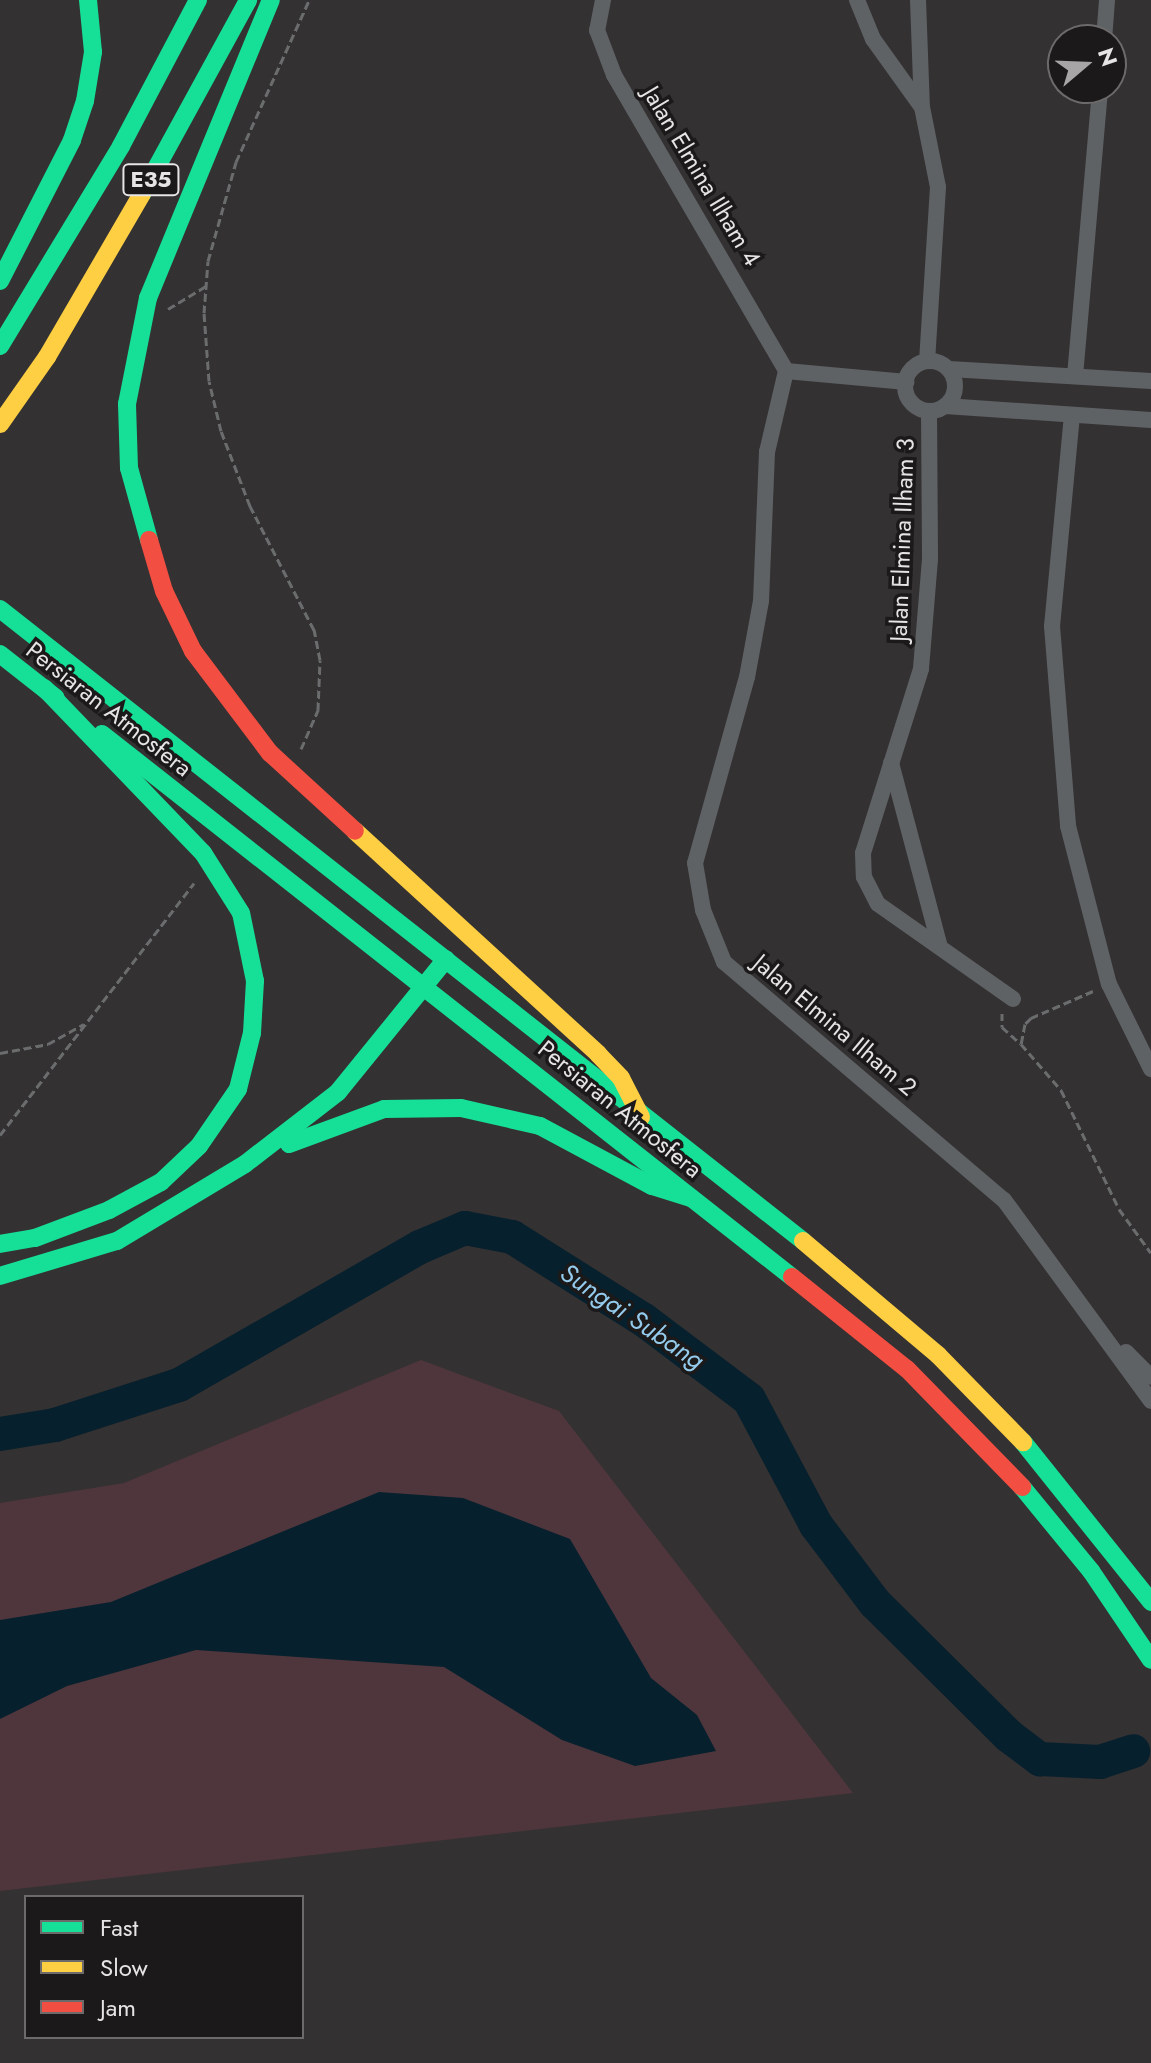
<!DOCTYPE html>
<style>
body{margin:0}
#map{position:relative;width:1151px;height:2063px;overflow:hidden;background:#343132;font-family:Jost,sans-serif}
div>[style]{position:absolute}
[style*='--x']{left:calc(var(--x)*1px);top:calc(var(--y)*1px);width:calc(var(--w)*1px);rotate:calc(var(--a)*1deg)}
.green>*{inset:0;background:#4e363c}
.water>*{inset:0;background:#07202d}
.river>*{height:34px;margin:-17px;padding:0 17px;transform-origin:17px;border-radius:17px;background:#07202d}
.path>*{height:3px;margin-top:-1.5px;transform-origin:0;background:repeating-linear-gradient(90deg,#6a6c6d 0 8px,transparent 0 12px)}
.street>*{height:16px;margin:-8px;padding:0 8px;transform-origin:8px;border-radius:8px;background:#5f6265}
.street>.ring{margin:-8px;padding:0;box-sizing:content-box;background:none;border:16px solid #5f6265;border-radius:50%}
.fast>*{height:18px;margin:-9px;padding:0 9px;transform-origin:9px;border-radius:9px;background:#16e098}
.slow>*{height:18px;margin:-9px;padding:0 9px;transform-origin:9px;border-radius:9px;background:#ffcf43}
.jam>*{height:18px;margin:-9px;padding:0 9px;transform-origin:9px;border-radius:9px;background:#f24e42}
span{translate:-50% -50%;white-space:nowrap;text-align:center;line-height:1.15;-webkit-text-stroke:7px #1b1919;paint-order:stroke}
.shield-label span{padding:2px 6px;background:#1b1919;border:2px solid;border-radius:6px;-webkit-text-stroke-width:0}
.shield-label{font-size:22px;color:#e7e4e5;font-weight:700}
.street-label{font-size:24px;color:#e7e4e5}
.water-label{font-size:26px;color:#94cbec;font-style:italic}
.legend{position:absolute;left:24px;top:1895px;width:280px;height:144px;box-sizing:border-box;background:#1b1919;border:2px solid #6d6a6b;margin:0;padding:10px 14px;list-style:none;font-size:24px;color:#e7e4e5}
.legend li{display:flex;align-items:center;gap:16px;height:40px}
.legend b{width:40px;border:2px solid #6d6a6b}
.north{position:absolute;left:1047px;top:24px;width:80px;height:80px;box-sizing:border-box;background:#1b1919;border:2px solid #6d6a6b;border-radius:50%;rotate:71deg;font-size:22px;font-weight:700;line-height:32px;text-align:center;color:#e7e4e5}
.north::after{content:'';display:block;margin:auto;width:28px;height:36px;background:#a8a5a6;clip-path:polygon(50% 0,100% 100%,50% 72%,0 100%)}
</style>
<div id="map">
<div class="green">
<i style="clip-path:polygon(421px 1360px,559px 1411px,853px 1793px,0 1891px,0 1503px,124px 1483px)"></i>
</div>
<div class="water">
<i style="clip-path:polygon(379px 1492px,463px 1498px,570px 1539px,651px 1678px,697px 1715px,716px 1751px,635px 1766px,562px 1740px,444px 1667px,196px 1650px,67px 1686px,0 1719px,0 1620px,111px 1602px)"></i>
</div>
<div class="river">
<i style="--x:0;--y:1434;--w:56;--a:-9.3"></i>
<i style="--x:55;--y:1425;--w:130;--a:-17.9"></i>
<i style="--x:179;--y:1385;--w:278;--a:-29.8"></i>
<i style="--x:420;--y:1247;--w:49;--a:-22.9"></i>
<i style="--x:465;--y:1228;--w:48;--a:10.8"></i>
<i style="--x:512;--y:1237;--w:156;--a:32.2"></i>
<i style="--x:644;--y:1320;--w:131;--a:37"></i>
<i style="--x:749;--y:1399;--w:143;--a:62"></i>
<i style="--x:816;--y:1525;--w:98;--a:52.9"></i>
<i style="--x:875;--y:1603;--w:189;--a:44.8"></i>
<i style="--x:1009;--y:1736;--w:39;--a:37"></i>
<i style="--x:1040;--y:1759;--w:60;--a:2.9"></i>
<i style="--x:1100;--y:1762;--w:35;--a:-18"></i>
</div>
<div class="path">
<i style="--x:168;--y:309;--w:44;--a:-31.2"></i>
<i style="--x:301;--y:749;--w:43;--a:-66.4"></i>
<i style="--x:318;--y:710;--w:50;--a:-87.7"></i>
<i style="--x:320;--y:660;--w:31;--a:-101"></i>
<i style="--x:314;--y:630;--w:140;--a:-117.3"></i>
<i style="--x:250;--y:506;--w:80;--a:-111.1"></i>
<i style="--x:221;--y:431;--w:51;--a:-103.5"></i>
<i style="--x:209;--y:381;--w:68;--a:-94.2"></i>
<i style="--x:204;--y:313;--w:52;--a:-85.6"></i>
<i style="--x:208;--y:261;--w:103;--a:-74.2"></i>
<i style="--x:236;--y:162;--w:178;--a:-65.7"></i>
<i style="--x:1093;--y:991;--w:68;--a:156.5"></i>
<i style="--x:1031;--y:1018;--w:8;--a:135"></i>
<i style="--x:1025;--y:1024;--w:20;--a:101"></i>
<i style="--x:1021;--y:1044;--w:61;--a:49"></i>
<i style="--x:1061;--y:1090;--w:132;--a:64"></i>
<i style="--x:1119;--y:1209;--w:54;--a:54"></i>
<i style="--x:1002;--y:1013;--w:14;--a:90"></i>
<i style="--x:1002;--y:1027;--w:25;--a:42"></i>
<i style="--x:0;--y:1053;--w:49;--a:-10.6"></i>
<i style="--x:48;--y:1044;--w:41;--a:-29.1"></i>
<i style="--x:0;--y:1135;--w:318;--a:-52.4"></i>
</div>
<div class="street">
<i style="--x:603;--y:0;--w:31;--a:101"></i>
<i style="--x:597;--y:30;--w:48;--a:69.3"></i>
<i style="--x:614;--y:75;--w:342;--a:59.8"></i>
<i style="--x:857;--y:0;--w:42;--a:67.7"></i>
<i style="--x:873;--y:39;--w:82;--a:54.4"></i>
<i style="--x:918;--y:0;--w:107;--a:87.9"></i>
<i style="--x:922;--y:107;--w:82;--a:78.7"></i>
<i style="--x:938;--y:187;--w:174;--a:93.6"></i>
<i style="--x:1104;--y:40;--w:40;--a:-85.7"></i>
<i class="ring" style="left:905px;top:361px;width:34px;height:34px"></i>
<i style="--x:949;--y:369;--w:202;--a:3.4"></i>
<i style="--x:786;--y:371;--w:83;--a:103.2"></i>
<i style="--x:767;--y:452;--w:149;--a:92.3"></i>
<i style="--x:761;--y:601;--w:77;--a:100.4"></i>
<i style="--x:747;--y:677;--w:193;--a:105.6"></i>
<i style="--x:695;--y:863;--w:48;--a:80.3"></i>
<i style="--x:703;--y:910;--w:56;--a:68"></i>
<i style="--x:724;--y:962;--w:367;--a:40.4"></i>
<i style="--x:1004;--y:1200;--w:249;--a:53.8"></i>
<i style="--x:786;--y:371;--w:121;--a:5.2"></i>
<i style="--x:1075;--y:376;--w:289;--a:-85"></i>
<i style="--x:945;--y:406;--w:206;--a:3.9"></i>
<i style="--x:929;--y:411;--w:148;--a:89.6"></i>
<i style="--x:930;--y:559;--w:110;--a:94.7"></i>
<i style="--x:921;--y:669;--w:193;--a:107.5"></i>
<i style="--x:863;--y:853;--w:24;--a:88"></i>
<i style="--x:864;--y:877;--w:30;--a:63"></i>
<i style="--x:878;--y:904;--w:165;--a:35.1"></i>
<i style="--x:1072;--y:415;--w:212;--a:95.4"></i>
<i style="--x:1052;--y:626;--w:201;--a:85.4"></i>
<i style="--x:1068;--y:826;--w:163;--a:75.5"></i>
<i style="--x:1109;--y:984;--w:95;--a:63.7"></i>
<i style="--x:891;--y:763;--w:187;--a:75.1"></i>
<i style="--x:1126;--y:1352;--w:35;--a:45"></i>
</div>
<div class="fast">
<i style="--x:142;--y:194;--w:221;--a:-61.3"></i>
<i style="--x:0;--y:281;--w:158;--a:-62.9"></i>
<i style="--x:72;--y:140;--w:41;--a:-71.6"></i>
<i style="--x:85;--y:101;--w:50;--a:-80.7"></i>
<i style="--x:93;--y:52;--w:52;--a:-95.5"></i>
<i style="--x:0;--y:346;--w:234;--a:-58.8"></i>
<i style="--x:121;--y:146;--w:165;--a:-62.2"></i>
<i style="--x:149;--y:540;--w:75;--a:-105.5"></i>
<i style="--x:129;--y:468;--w:64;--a:-91.8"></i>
<i style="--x:127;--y:404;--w:108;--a:-78.8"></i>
<i style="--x:148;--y:298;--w:322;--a:-67.6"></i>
<i style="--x:0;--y:609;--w:1022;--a:38.2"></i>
<i style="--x:0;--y:654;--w:71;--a:38.2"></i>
<i style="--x:102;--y:734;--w:878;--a:38.2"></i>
<i style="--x:289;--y:1144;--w:101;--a:-20.2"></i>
<i style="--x:384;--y:1109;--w:77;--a:-0.7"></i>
<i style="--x:461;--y:1108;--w:81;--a:12.8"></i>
<i style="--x:540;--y:1126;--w:127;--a:28.2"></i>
<i style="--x:652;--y:1186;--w:41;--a:17.1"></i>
<i style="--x:0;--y:1244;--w:36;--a:-10"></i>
<i style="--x:35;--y:1238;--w:79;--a:-20.7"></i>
<i style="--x:109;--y:1210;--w:59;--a:-28.3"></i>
<i style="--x:161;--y:1182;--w:52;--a:-43.5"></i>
<i style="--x:199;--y:1146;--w:69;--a:-55.6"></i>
<i style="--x:238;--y:1089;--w:58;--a:-76"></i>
<i style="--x:252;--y:1033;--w:52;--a:-86.7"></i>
<i style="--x:255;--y:981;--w:69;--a:-101.6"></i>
<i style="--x:241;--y:913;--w:71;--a:-122.3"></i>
<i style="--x:203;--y:853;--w:229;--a:-133.9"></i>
<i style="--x:0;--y:1276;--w:122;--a:-16.7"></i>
<i style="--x:117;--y:1241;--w:149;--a:-31"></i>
<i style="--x:245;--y:1164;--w:118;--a:-37.7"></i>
<i style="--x:338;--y:1092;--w:171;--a:-50.9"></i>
<i style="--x:1023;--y:1442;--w:205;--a:51.3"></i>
<i style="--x:1022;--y:1487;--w:109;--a:50.6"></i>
<i style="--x:1091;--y:1571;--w:107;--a:56"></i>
</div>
<div class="slow">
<i style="--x:0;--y:424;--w:82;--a:-55"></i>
<i style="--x:47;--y:357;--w:189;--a:-59.8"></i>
<i style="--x:355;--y:831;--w:330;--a:42.5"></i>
<i style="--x:598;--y:1054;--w:33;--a:46"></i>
<i style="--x:621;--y:1078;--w:44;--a:62.9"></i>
<i style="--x:803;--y:1241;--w:177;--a:40.2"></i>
<i style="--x:938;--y:1355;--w:122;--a:45.7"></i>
</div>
<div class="jam">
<i style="--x:149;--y:540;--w:53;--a:73.6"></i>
<i style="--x:164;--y:591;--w:67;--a:64.2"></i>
<i style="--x:193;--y:651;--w:128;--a:53"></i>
<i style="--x:270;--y:753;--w:115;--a:42.5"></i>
<i style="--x:792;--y:1277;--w:147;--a:38.7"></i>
<i style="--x:907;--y:1369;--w:165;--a:45.7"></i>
</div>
<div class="shield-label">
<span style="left:151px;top:180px">E35</span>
</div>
<div class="street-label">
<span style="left:702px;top:176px;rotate:59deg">Jalan Elmina Ilham 4</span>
<span style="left:902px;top:540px;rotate:-88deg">Jalan Elmina Ilham 3</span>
<span style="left:109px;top:709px;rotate:38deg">Persiaran Atmosfera</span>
<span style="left:835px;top:1025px;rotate:40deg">Jalan Elmina Ilham 2</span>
<span style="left:620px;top:1109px;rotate:39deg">Persiaran Atmosfera</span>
</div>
<div class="water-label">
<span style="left:632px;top:1317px;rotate:34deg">Sungai Subang</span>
</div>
<ul class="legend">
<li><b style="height:10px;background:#16e098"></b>Fast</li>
<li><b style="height:10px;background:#ffcf43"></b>Slow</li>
<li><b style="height:10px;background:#f24e42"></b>Jam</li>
</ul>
<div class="north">N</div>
</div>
